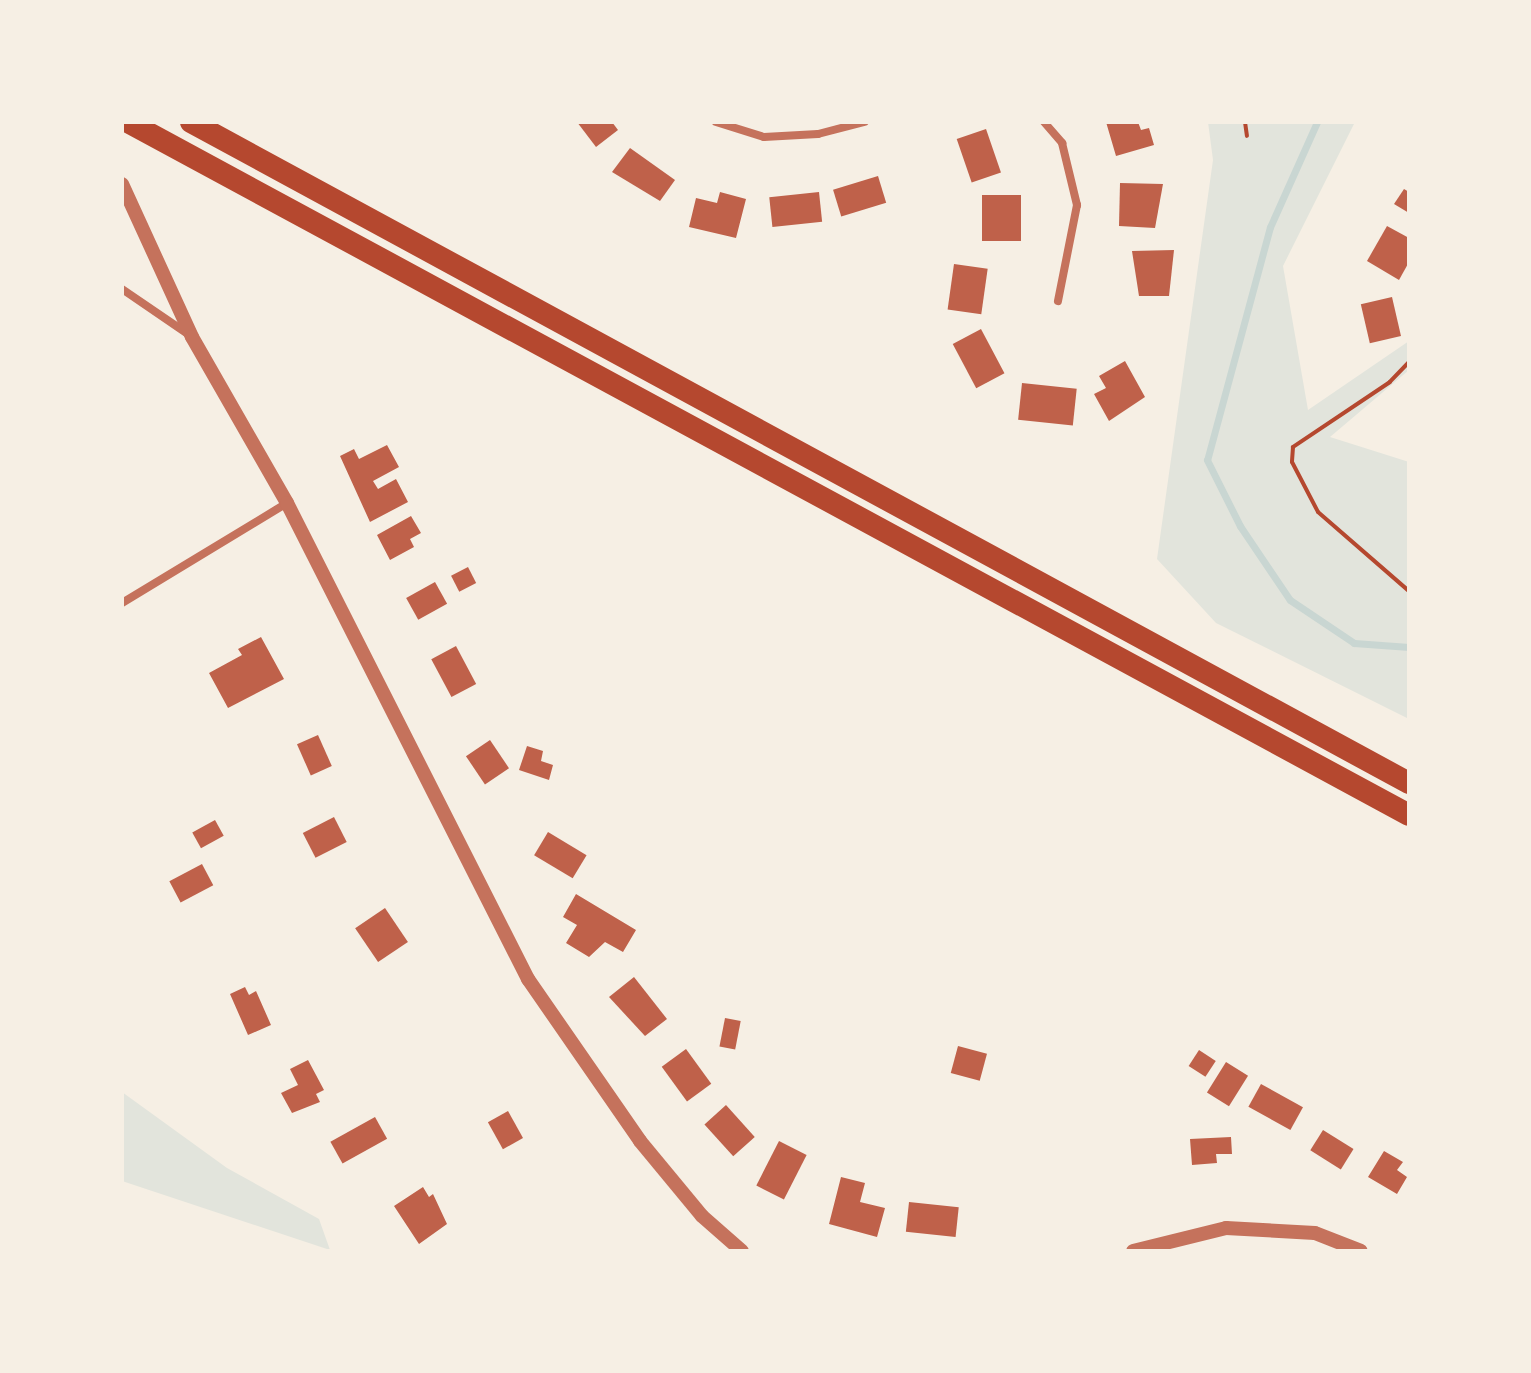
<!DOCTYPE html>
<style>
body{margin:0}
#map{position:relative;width:1531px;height:1373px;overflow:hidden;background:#f6efe4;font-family:Literata,serif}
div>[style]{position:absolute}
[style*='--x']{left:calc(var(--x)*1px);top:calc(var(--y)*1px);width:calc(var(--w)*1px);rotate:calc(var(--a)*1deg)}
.green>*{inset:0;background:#e2e4dc}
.stream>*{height:7px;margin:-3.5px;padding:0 3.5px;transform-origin:3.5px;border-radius:3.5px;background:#c9d6d2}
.building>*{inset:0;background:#bf614a;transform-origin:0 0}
.path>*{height:4px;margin:-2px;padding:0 2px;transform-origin:2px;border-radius:2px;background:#b5482f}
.minor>*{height:8px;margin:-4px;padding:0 4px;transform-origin:4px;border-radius:4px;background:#c5725c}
.tertiary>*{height:14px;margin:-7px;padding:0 7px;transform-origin:7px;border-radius:7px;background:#c5725c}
.motorway>*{height:22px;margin:-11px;padding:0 11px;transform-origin:11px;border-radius:11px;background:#b5482f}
span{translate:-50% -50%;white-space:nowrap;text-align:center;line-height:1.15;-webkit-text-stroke:6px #f6efe4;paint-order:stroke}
.frame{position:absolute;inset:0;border:124px solid #f6efe4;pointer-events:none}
</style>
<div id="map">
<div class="green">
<i style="clip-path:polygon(1208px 122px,1355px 122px,1283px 266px,1308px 410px,1409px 341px,1409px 370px,1330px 437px,1409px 462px,1409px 719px,1216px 623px,1157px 559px,1213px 160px)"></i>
<i style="clip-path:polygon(122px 1092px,227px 1168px,319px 1219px,330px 1250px,122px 1181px)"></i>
</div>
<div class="stream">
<i style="--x:1317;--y:122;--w:115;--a:114.1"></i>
<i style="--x:1270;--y:227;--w:241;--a:105.1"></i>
<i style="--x:1207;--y:460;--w:74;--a:63.4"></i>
<i style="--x:1240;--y:526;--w:89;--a:56"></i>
<i style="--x:1290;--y:600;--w:77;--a:33.9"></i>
<i style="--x:1354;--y:643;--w:55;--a:4.2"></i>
</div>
<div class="building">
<i style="clip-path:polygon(577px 122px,612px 122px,618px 130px,596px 147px)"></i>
<i style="clip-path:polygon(1106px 122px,1138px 122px,1141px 130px,1149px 128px,1154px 145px,1116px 156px)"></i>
<i style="left:986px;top:129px;width:46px;height:31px;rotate:71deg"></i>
<i style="clip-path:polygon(630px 148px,675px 180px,660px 201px,612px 172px)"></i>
<i style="left:878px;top:176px;width:28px;height:47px;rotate:73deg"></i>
<i style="clip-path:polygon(1120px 183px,1163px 184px,1155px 228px,1119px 226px)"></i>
<i style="clip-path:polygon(1404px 189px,1409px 192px,1409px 213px,1394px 204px)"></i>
<i style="clip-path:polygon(720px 192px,746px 199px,736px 238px,689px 227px,696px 198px,717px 203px)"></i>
<i style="left:819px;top:192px;width:30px;height:50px;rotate:84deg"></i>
<i style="left:982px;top:195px;width:39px;height:46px"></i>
<i style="clip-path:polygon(1387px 226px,1409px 238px,1409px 262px,1399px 280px,1367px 261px)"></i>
<i style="clip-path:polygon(1174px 250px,1169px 296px,1139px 296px,1132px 251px)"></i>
<i style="left:954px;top:264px;width:34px;height:46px;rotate:8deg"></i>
<i style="left:1392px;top:297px;width:40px;height:32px;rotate:77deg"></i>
<i style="left:981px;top:329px;width:50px;height:32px;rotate:62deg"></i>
<i style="clip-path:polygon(1125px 361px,1145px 397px,1109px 421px,1094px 394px,1106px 388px,1099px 376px)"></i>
<i style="left:1022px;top:383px;width:55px;height:37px;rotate:6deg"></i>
<i style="clip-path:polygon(387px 445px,399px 467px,373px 481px,378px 489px,396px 479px,408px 502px,370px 522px,340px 456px,354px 449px,359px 459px)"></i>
<i style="clip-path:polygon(411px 516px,421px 533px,410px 539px,414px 547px,390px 560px,377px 535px)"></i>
<i style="left:468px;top:567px;width:18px;height:19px;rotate:63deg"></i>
<i style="left:435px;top:582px;width:25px;height:33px;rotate:61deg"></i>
<i style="clip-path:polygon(261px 637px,284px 679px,228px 708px,209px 673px,242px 655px,238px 649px)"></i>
<i style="left:456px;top:646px;width:43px;height:28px;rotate:62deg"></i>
<i style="left:318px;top:735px;width:34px;height:23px;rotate:66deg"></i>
<i style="left:490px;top:740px;width:34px;height:29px;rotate:56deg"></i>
<i style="clip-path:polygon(527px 746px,543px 751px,541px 761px,553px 765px,549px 780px,519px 770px)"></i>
<i style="left:334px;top:817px;width:28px;height:35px;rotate:63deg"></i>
<i style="left:215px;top:820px;width:18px;height:26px;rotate:61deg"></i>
<i style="left:548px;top:832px;width:45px;height:27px;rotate:31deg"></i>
<i style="left:202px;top:864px;width:24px;height:37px;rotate:62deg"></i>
<i style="clip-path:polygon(576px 894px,636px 930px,623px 952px,605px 942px,589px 957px,566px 943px,577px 925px,563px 917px)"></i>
<i style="left:385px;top:908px;width:41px;height:36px;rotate:56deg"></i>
<i style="clip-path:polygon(634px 977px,667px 1019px,645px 1036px,609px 997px)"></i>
<i style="clip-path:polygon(245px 987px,249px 995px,256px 991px,271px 1025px,248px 1035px,230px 994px)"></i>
<i style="left:725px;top:1018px;width:16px;height:29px;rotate:11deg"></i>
<i style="left:958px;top:1046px;width:30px;height:28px;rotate:15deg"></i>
<i style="left:686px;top:1049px;width:43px;height:30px;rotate:54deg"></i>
<i style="left:1199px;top:1050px;width:20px;height:19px;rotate:33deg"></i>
<i style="clip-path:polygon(308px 1060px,324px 1090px,316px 1094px,320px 1102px,292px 1113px,281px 1093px,298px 1085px,290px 1069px)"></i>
<i style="left:1226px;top:1062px;width:26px;height:36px;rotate:32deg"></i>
<i style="left:1261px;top:1084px;width:48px;height:26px;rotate:29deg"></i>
<i style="left:726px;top:1105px;width:43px;height:29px;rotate:48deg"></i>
<i style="left:508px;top:1111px;width:31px;height:23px;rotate:61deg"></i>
<i style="left:375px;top:1117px;width:25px;height:51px;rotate:61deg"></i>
<i style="left:1323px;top:1130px;width:36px;height:24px;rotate:32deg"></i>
<i style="clip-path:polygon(1231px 1137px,1232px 1154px,1216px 1154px,1217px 1163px,1192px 1165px,1190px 1139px)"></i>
<i style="left:779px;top:1141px;width:31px;height:50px;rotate:27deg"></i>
<i style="clip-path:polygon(1384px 1151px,1403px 1162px,1397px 1170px,1407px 1177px,1397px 1194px,1368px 1177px)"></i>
<i style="clip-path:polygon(841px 1177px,865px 1183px,860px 1202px,885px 1208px,877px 1237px,829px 1224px)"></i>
<i style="clip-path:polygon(423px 1187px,429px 1197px,433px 1194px,447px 1224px,419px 1244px,394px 1206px)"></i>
<i style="left:909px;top:1202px;width:50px;height:30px;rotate:6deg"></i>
</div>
<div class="path">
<i style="--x:1245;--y:122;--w:14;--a:82"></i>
<i style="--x:1409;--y:362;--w:28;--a:134"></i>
<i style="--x:1390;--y:382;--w:117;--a:146.2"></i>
<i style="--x:1293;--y:447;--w:15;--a:94"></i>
<i style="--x:1292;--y:462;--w:56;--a:62.5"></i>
<i style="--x:1318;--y:512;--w:121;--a:41"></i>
</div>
<div class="minor">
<i style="--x:716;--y:122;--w:50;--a:17.4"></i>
<i style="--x:764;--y:137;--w:54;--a:-3.2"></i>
<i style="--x:818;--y:134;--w:48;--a:-14.6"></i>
<i style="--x:1044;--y:122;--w:28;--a:49"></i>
<i style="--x:1062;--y:143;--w:64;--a:76.4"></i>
<i style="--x:1077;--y:205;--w:98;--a:101.2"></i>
<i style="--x:122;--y:289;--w:80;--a:34.3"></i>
<i style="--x:122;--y:603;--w:193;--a:-31.2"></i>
</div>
<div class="tertiary">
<i style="--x:122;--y:184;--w:168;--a:65.4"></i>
<i style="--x:192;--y:337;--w:191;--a:60.2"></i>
<i style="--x:287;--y:503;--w:534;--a:63.15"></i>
<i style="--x:528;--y:979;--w:197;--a:55.3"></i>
<i style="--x:640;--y:1141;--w:97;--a:50.4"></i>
<i style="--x:702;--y:1216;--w:53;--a:41.2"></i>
<i style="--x:1133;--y:1251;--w:96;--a:-13.9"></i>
<i style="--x:1226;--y:1228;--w:89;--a:3.2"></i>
<i style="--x:1315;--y:1233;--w:49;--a:21.4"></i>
</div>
<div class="motorway">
<i style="--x:128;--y:122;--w:1456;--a:28.41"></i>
<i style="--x:191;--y:122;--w:1386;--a:28.49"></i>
</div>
<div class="frame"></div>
</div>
